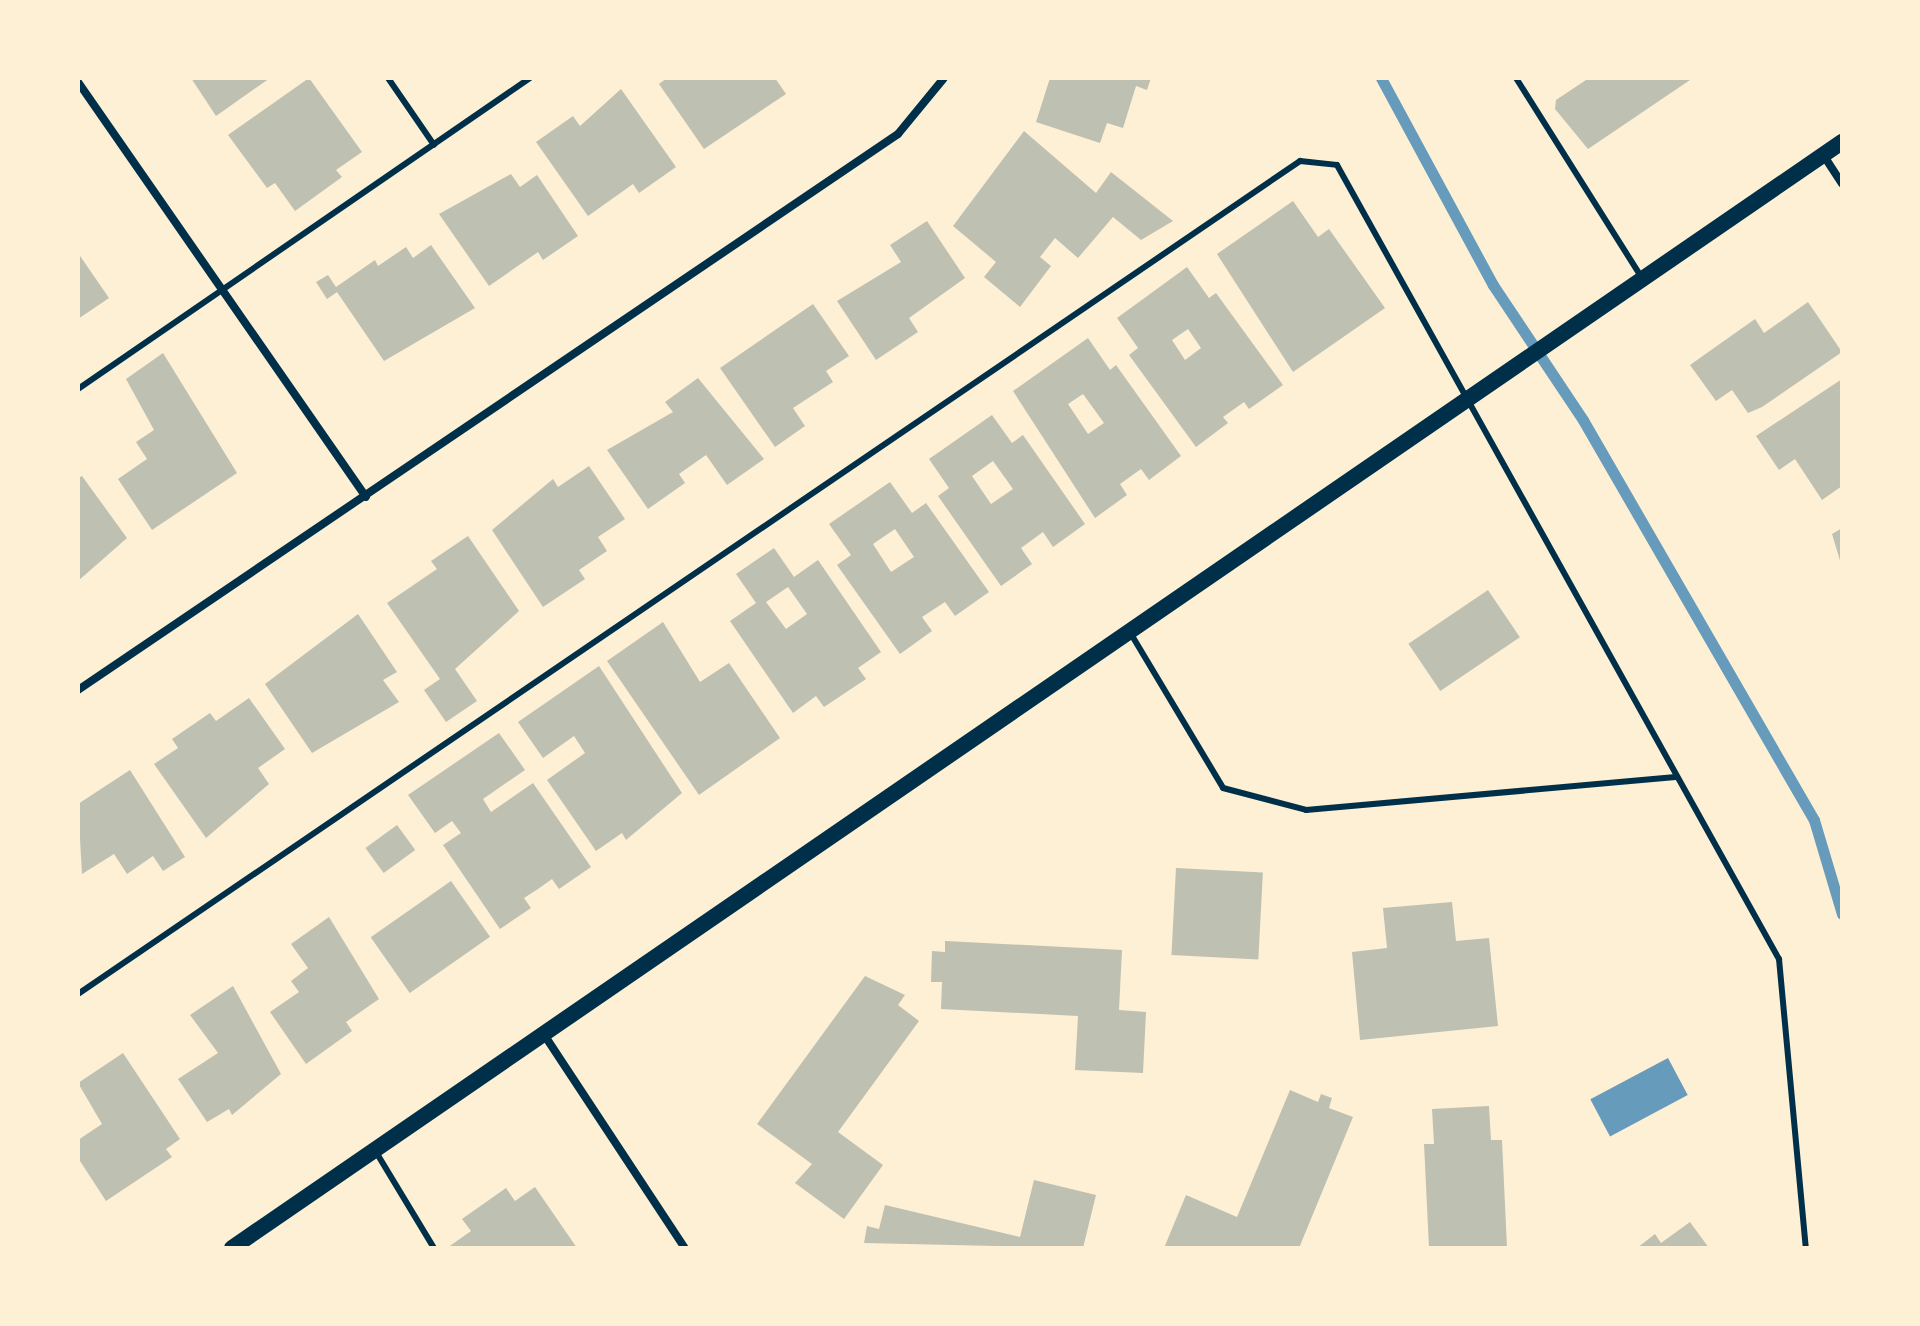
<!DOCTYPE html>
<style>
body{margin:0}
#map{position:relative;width:1920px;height:1326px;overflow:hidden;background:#fdf0d5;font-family:"Noto Sans",sans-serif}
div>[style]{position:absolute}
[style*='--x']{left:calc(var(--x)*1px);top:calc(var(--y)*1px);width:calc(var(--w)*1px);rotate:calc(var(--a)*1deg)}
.water>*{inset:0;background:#669bbc;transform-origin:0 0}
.stream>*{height:11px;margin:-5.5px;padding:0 5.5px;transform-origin:5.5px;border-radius:5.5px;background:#669bbc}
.building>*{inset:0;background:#bec0b2;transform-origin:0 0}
.service>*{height:6px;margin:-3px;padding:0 3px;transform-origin:3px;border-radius:3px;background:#003049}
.minor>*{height:8px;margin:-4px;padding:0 4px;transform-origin:4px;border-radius:4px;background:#003049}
.secondary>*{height:16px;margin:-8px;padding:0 8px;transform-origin:8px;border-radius:8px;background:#003049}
span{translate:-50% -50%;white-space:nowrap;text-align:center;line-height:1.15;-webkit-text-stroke:6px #fdf0d5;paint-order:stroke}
.frame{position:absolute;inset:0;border:80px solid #fdf0d5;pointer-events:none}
</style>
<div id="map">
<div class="water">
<i style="left:1668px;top:1058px;width:42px;height:88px;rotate:62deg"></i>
</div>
<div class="stream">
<i style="--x:1381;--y:78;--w:235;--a:61.6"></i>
<i style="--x:1493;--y:285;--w:162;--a:56.3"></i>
<i style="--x:1583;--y:420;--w:462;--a:60"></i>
<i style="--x:1814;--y:820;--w:98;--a:73.4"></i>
</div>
<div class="building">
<i style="clip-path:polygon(191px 78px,270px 78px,216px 116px)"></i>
<i style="clip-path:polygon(309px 78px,362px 152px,336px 170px,342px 177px,295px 211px,275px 183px,267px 188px,228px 135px)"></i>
<i style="clip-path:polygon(667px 78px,775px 78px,786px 94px,704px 149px,659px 84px)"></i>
<i style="clip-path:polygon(1050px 78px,1053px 79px,1151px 78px,1147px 90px,1136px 86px,1123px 128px,1107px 123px,1100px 143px,1036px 122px)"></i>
<i style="clip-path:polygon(1589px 78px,1693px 78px,1588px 149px,1555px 109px,1556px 100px)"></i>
<i style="clip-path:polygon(621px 89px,676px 167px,639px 193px,633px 184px,588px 216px,536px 142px,573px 116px,580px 126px)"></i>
<i style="clip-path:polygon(1024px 131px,1096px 193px,1111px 172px,1173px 221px,1141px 240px,1113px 217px,1078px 258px,1055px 238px,1040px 257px,1051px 266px,1020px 307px,984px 277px,996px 262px,953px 226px)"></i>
<i style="clip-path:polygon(511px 174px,520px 187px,537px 175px,578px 236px,543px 260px,538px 252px,489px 286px,439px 214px)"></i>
<i style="clip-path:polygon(1293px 201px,1318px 237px,1329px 229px,1385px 308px,1293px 372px,1217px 254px)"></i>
<i style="clip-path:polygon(927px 221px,965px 278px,909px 318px,918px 332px,876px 360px,837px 301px,901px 262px,890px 245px)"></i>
<i style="clip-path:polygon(431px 245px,475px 308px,384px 361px,337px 292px,327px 299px,316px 282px,328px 275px,336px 287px,375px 260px,378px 266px,406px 247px,413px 258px)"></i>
<i style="clip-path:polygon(78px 253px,109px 298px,78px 319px)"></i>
<i style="clip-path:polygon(evenodd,1187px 267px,1209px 298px,1216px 293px,1283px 385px,1249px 409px,1244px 402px,1223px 417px,1228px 423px,1196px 447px,1129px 355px,1138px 348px,1117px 318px,1187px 267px,1188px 329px,1201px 348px,1185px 360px,1172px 340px,1188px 329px)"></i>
<i style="clip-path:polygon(1808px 302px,1842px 352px,1762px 407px,1748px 413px,1732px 390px,1716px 401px,1690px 365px,1755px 319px,1764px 333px)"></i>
<i style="clip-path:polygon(813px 304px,849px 356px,826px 371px,833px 382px,793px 408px,805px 426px,775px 447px,720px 368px)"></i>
<i style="clip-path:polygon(evenodd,1088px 338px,1110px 370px,1116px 365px,1181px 456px,1149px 480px,1141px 469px,1120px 484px,1127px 495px,1095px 518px,1013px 391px,1088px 338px,1083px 394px,1104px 423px,1088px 434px,1068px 404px,1083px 394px)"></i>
<i style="clip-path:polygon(163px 353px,237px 473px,152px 530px,118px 479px,147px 459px,136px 442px,154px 430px,126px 379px)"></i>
<i style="clip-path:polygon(698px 378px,764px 459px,727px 485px,706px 455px,679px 474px,685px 483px,648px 509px,607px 450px,673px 412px,665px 402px)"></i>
<i style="clip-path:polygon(1842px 379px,1842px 486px,1822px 500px,1795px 459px,1779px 470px,1756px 436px)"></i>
<i style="clip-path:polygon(evenodd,992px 415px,1012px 443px,1023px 435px,1085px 524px,1053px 547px,1043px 532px,1021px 548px,1032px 564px,1001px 586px,938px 496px,949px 488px,929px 459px,992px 415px,993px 461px,1013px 489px,991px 504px,972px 476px,993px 461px)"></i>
<i style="clip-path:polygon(589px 466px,625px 519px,598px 537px,607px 551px,579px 570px,585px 579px,543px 607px,492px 530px,553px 479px,558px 487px)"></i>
<i style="clip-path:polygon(82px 476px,127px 538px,78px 581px,78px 478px)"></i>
<i style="clip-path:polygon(evenodd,890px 482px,912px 513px,926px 503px,989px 592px,955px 616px,945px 602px,922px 617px,932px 631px,900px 654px,837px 565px,851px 555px,829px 524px,890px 482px,895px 529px,914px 557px,891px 572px,873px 544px,895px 529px)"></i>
<i style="clip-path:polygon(1842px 528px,1842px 567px,1832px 534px)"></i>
<i style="clip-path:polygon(468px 536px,519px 611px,455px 669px,477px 701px,446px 722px,424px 690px,440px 679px,387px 603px,437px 569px,431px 561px)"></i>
<i style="clip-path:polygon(evenodd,774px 548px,794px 577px,818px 560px,881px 652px,858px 668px,866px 679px,824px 707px,816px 696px,793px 713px,730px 621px,756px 603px,736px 574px,774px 548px,788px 587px,807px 614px,786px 629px,766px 602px,788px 587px)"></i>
<i style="left:1488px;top:590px;width:57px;height:96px;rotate:56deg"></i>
<i style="clip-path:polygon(358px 614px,397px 672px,383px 680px,399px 702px,312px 753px,265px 684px)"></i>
<i style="clip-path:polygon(663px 622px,700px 682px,729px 663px,780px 738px,699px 795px,607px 661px)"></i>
<i style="clip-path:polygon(599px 666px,682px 793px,626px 840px,622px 833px,596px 851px,547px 780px,585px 753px,574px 736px,543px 758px,518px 722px)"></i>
<i style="clip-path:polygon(249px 698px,285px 749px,258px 768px,269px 784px,206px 838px,154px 764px,178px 748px,172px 739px,210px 713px,216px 721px)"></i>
<i style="clip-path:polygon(499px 733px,525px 770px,483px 799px,491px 812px,533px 783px,591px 867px,559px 889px,552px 879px,538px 889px,524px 898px,531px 908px,500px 929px,443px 845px,461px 833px,452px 821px,435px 833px,408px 795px)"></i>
<i style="clip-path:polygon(130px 770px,185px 857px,163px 871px,153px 856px,127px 874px,114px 854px,82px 874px,78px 804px)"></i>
<i style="left:397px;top:825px;width:31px;height:39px;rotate:54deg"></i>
<i style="left:1176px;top:868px;width:87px;height:87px;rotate:3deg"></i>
<i style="left:451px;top:881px;width:68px;height:98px;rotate:55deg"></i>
<i style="clip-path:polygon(1452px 902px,1456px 941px,1489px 938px,1498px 1026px,1360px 1040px,1352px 952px,1387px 948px,1383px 908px)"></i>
<i style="clip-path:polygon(329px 917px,379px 999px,346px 1022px,352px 1031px,306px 1064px,270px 1012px,299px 992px,291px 981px,308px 968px,291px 944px)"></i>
<i style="clip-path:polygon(945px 941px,1122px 950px,1119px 1010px,1146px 1012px,1143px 1073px,1075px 1070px,1078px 1016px,941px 1009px,942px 982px,931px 982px,932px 951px,945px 952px)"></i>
<i style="clip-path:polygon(865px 976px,905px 995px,898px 1005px,919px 1021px,838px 1132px,883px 1165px,844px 1219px,795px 1183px,812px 1164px,757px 1124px)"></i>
<i style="clip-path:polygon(233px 986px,281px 1074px,232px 1115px,229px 1109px,207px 1122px,178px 1079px,218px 1053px,190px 1015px)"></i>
<i style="clip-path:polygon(123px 1053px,180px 1139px,166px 1149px,172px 1157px,106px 1201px,80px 1161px,78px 1140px,102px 1124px,78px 1083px)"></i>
<i style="clip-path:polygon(1290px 1090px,1318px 1102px,1321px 1094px,1332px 1098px,1329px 1108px,1353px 1117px,1299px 1248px,1164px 1248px,1186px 1195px,1237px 1217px)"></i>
<i style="clip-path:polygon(1489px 1106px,1491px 1140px,1502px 1140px,1507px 1248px,1429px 1248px,1424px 1144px,1434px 1144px,1432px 1109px)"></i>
<i style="clip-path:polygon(1034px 1180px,1096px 1195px,1083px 1248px,864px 1243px,867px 1226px,879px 1229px,885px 1205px,1020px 1237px)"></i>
<i style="clip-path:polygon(535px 1187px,577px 1248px,447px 1248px,471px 1231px,462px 1219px,506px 1188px,515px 1201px)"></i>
<i style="clip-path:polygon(1690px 1222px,1709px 1248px,1637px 1248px,1655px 1234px,1661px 1243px)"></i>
</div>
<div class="service">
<i style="--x:388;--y:78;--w:81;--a:55.5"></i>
<i style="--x:1516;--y:78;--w:236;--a:57.8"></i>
<i style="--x:78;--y:389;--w:549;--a:-34.53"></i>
<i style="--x:1131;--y:634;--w:179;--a:59.1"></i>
<i style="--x:1223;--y:788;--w:86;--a:14.8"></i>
<i style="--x:1306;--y:810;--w:371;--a:-5.1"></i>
<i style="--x:78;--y:994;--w:1479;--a:-34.28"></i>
<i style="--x:1300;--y:161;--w:37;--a:6"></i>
<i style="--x:1337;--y:165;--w:909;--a:60.9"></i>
<i style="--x:1779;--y:959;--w:290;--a:84.7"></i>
<i style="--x:376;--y:1152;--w:112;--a:58.9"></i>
</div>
<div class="minor">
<i style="--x:78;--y:82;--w:505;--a:55.24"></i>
<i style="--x:1824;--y:156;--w:33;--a:57"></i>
<i style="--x:78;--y:690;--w:991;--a:-34.14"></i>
<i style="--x:898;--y:134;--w:72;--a:-50.6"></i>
<i style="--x:543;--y:1033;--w:258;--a:56.6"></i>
</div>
<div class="secondary">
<i style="--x:232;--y:1248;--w:1953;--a:-34.49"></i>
</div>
<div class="frame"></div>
</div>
